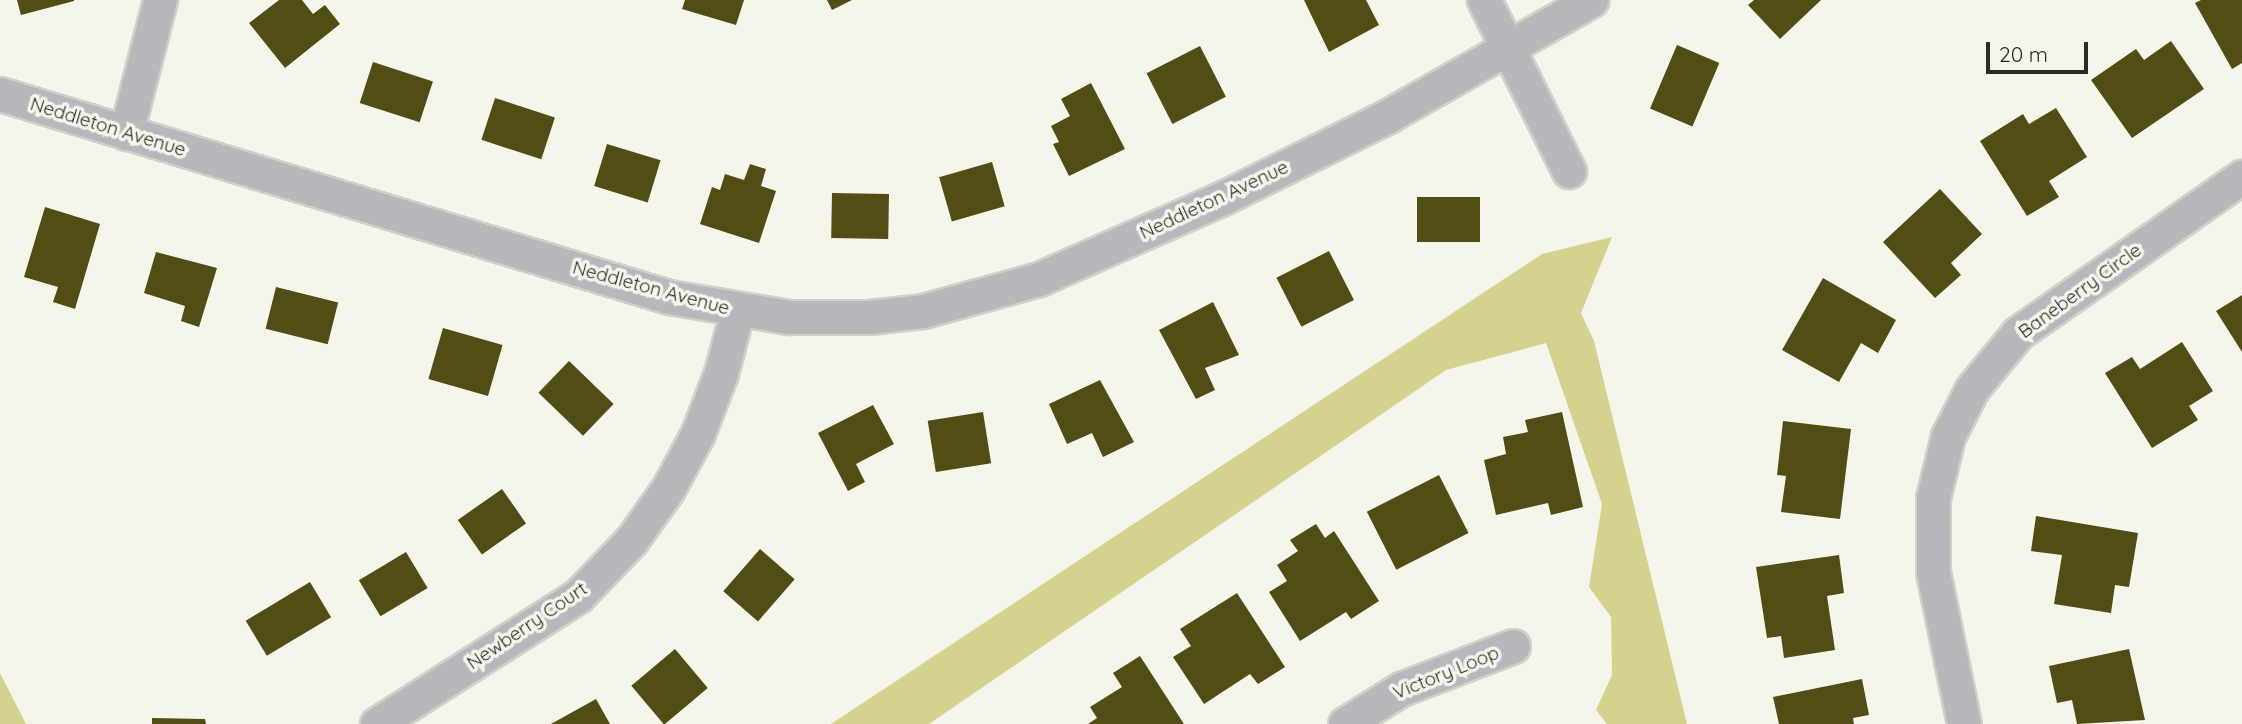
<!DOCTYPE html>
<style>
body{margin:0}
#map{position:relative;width:2242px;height:724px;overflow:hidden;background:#f6f5eb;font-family:Quicksand,sans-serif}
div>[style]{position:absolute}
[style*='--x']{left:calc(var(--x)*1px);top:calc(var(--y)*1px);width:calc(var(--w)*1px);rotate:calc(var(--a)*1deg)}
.green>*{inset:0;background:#d5d18f}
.building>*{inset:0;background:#514d14;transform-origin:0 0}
.roads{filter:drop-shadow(2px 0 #d1d1c8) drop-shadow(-2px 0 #d1d1c8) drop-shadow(0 2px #d1d1c8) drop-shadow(0 -2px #d1d1c8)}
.minor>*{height:33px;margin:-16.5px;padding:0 16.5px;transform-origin:16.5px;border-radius:16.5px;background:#b8b8bc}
span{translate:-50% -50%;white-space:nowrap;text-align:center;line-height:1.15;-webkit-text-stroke:7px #f6f5eb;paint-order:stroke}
.street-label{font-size:19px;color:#2b2b27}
.scale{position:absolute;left:1986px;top:42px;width:102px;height:32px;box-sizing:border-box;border:4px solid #2b2b27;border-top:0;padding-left:9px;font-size:21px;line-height:24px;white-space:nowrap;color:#2b2b27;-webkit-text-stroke:5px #f6f5eb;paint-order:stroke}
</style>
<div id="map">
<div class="green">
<i style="clip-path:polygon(1612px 237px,1581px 313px,1594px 341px,1687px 724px,1607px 724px,1596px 710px,1612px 675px,1611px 617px,1589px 587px,1602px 504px,1546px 343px,1446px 370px,929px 724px,831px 724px,1542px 254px)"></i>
<i style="clip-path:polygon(0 673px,26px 724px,0 724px)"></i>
</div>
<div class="building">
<i style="clip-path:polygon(17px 0,74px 0,74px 1px,21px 15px)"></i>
<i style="clip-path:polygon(279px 0,302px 0,313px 14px,325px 5px,340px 24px,285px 68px,249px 23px)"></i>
<i style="clip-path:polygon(685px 0,744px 0,736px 25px,682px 9px)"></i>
<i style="clip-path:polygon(827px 0,852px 0,832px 10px)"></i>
<i style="clip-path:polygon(1304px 0,1366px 0,1379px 25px,1329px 52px)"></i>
<i style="clip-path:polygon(1754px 0,1821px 0,1780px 39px,1748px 5px)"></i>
<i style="clip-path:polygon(2201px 0,2242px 0,2242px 63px,2232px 69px,2195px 3px)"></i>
<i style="clip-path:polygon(2171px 41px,2204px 89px,2132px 138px,2091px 80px,2136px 49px,2144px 60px)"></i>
<i style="left:1677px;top:45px;width:46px;height:69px;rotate:23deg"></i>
<i style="left:1200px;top:46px;width:57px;height:60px;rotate:63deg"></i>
<i style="left:373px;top:62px;width:63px;height:43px;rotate:18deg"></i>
<i style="clip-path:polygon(1091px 83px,1125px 149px,1069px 176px,1053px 144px,1059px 142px,1051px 126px,1070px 116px,1061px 99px)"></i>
<i style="left:495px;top:98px;width:63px;height:44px;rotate:18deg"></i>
<i style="clip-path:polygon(2056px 108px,2087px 157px,2049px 181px,2059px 197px,2027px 216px,1980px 141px,2023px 114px,2029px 124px)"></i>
<i style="left:607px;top:144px;width:56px;height:44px;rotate:17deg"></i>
<i style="left:992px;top:162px;width:46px;height:55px;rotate:74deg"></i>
<i style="clip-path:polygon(750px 164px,766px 169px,761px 186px,776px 191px,759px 243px,700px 224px,712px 187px,720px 190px,725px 174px,744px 180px)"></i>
<i style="clip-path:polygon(1940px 189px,1982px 234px,1951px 263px,1961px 275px,1935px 298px,1883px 242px)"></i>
<i style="left:832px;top:193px;width:57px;height:45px;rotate:1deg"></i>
<i style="left:1417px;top:197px;width:63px;height:45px"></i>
<i style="clip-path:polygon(45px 207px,100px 224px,75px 309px,53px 302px,58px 287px,24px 277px)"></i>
<i style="left:1329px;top:251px;width:55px;height:59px;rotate:63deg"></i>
<i style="clip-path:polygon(156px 252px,217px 268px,199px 327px,181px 321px,185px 306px,144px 293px)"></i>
<i style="clip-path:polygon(1823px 278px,1896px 320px,1878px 353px,1861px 343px,1839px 382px,1782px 350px)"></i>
<i style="left:276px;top:287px;width:64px;height:43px;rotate:14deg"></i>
<i style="clip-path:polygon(2242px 295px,2242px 352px,2216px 311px)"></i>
<i style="clip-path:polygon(1213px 302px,1239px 355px,1205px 368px,1215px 390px,1196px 399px,1159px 330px)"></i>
<i style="left:443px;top:328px;width:62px;height:53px;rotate:16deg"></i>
<i style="clip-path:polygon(2182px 342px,2213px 391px,2189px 406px,2198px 420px,2152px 448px,2105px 373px,2132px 357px,2140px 369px)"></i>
<i style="left:569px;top:361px;width:62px;height:44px;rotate:44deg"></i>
<i style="clip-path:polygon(1100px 380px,1134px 442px,1103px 457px,1092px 433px,1067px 444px,1049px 404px)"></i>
<i style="clip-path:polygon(873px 405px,894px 444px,856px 464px,865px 482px,848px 491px,818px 433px)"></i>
<i style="left:983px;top:412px;width:52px;height:56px;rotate:81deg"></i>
<i style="clip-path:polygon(1562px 412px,1583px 507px,1551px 515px,1548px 503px,1496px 515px,1484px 460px,1506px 454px,1503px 437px,1528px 432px,1525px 420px)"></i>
<i style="clip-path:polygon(1783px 421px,1851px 429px,1840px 519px,1781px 512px,1786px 476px,1777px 475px)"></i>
<i style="left:1439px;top:475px;width:65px;height:81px;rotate:63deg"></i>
<i style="left:502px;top:489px;width:42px;height:54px;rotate:55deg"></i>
<i style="clip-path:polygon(2036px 516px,2138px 533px,2129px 587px,2115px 585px,2111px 613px,2054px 604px,2062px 555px,2031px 551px)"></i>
<i style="clip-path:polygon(1316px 524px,1325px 538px,1334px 531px,1379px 601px,1351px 619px,1346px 612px,1300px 641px,1269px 592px,1287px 581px,1277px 565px,1298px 551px,1290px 540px)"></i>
<i style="left:760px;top:549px;width:46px;height:56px;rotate:41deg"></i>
<i style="left:406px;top:552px;width:42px;height:55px;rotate:59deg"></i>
<i style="clip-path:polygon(1839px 555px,1844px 593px,1827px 596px,1835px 650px,1784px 658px,1781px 636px,1767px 638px,1756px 567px)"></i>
<i style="left:310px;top:582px;width:41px;height:75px;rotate:59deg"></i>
<i style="clip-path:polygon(1237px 593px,1285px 667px,1258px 684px,1250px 674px,1204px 704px,1173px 657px,1191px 646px,1180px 629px)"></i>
<i style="left:675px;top:649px;width:51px;height:57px;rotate:50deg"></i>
<i style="clip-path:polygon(2129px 649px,2145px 720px,2077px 724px,2072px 700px,2057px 703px,2049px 666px)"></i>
<i style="clip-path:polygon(1140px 656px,1184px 724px,1088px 724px,1097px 718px,1090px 707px,1122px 687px,1113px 673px)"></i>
<i style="clip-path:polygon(1862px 679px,1869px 715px,1853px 718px,1854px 724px,1779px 724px,1773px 697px)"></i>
<i style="clip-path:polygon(596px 699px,610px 724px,551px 724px)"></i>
<i style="clip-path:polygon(152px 718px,205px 719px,206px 724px,152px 724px)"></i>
</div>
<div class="roads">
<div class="minor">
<i style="--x:1484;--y:0;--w:191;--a:63.6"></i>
<i style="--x:0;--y:94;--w:699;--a:16.88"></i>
<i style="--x:669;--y:297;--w:122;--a:9.5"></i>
<i style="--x:789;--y:317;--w:80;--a:0"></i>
<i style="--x:869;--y:317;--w:54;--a:-6.3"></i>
<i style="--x:923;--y:311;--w:120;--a:-15.4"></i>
<i style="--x:1039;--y:279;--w:201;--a:-23.8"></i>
<i style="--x:1223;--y:198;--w:184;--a:-26.4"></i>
<i style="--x:1388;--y:116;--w:234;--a:-29.7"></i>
<i style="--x:126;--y:133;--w:137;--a:-75.7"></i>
<i style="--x:377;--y:724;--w:238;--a:-32.5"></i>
<i style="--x:578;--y:596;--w:76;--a:-46.1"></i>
<i style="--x:631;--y:541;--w:64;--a:-54.6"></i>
<i style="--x:668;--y:489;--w:64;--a:-61.8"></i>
<i style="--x:698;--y:433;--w:64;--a:-69"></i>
<i style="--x:721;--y:373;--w:63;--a:-75.3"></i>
<i style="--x:1345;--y:724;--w:66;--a:-32"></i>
<i style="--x:1401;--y:689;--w:120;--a:-21"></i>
<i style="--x:1964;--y:724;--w:155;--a:-101.5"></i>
<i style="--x:1933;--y:572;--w:74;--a:-90"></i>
<i style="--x:1933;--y:498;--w:64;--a:-76.4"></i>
<i style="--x:1948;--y:436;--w:53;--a:-62.9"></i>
<i style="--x:1972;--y:389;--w:72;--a:-50.6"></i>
<i style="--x:2018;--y:333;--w:273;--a:-34.9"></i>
</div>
</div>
<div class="street-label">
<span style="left:108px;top:127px;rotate:17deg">Neddleton Avenue</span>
<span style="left:1214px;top:200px;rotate:-25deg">Neddleton Avenue</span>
<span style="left:651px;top:288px;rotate:15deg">Neddleton Avenue</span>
<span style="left:2080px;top:291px;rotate:-36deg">Baneberry Circle</span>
<span style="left:527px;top:626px;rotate:-34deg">Newberry Court</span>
<span style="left:1446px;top:673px;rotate:-22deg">Victory Loop</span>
</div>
<div class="scale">20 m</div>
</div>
